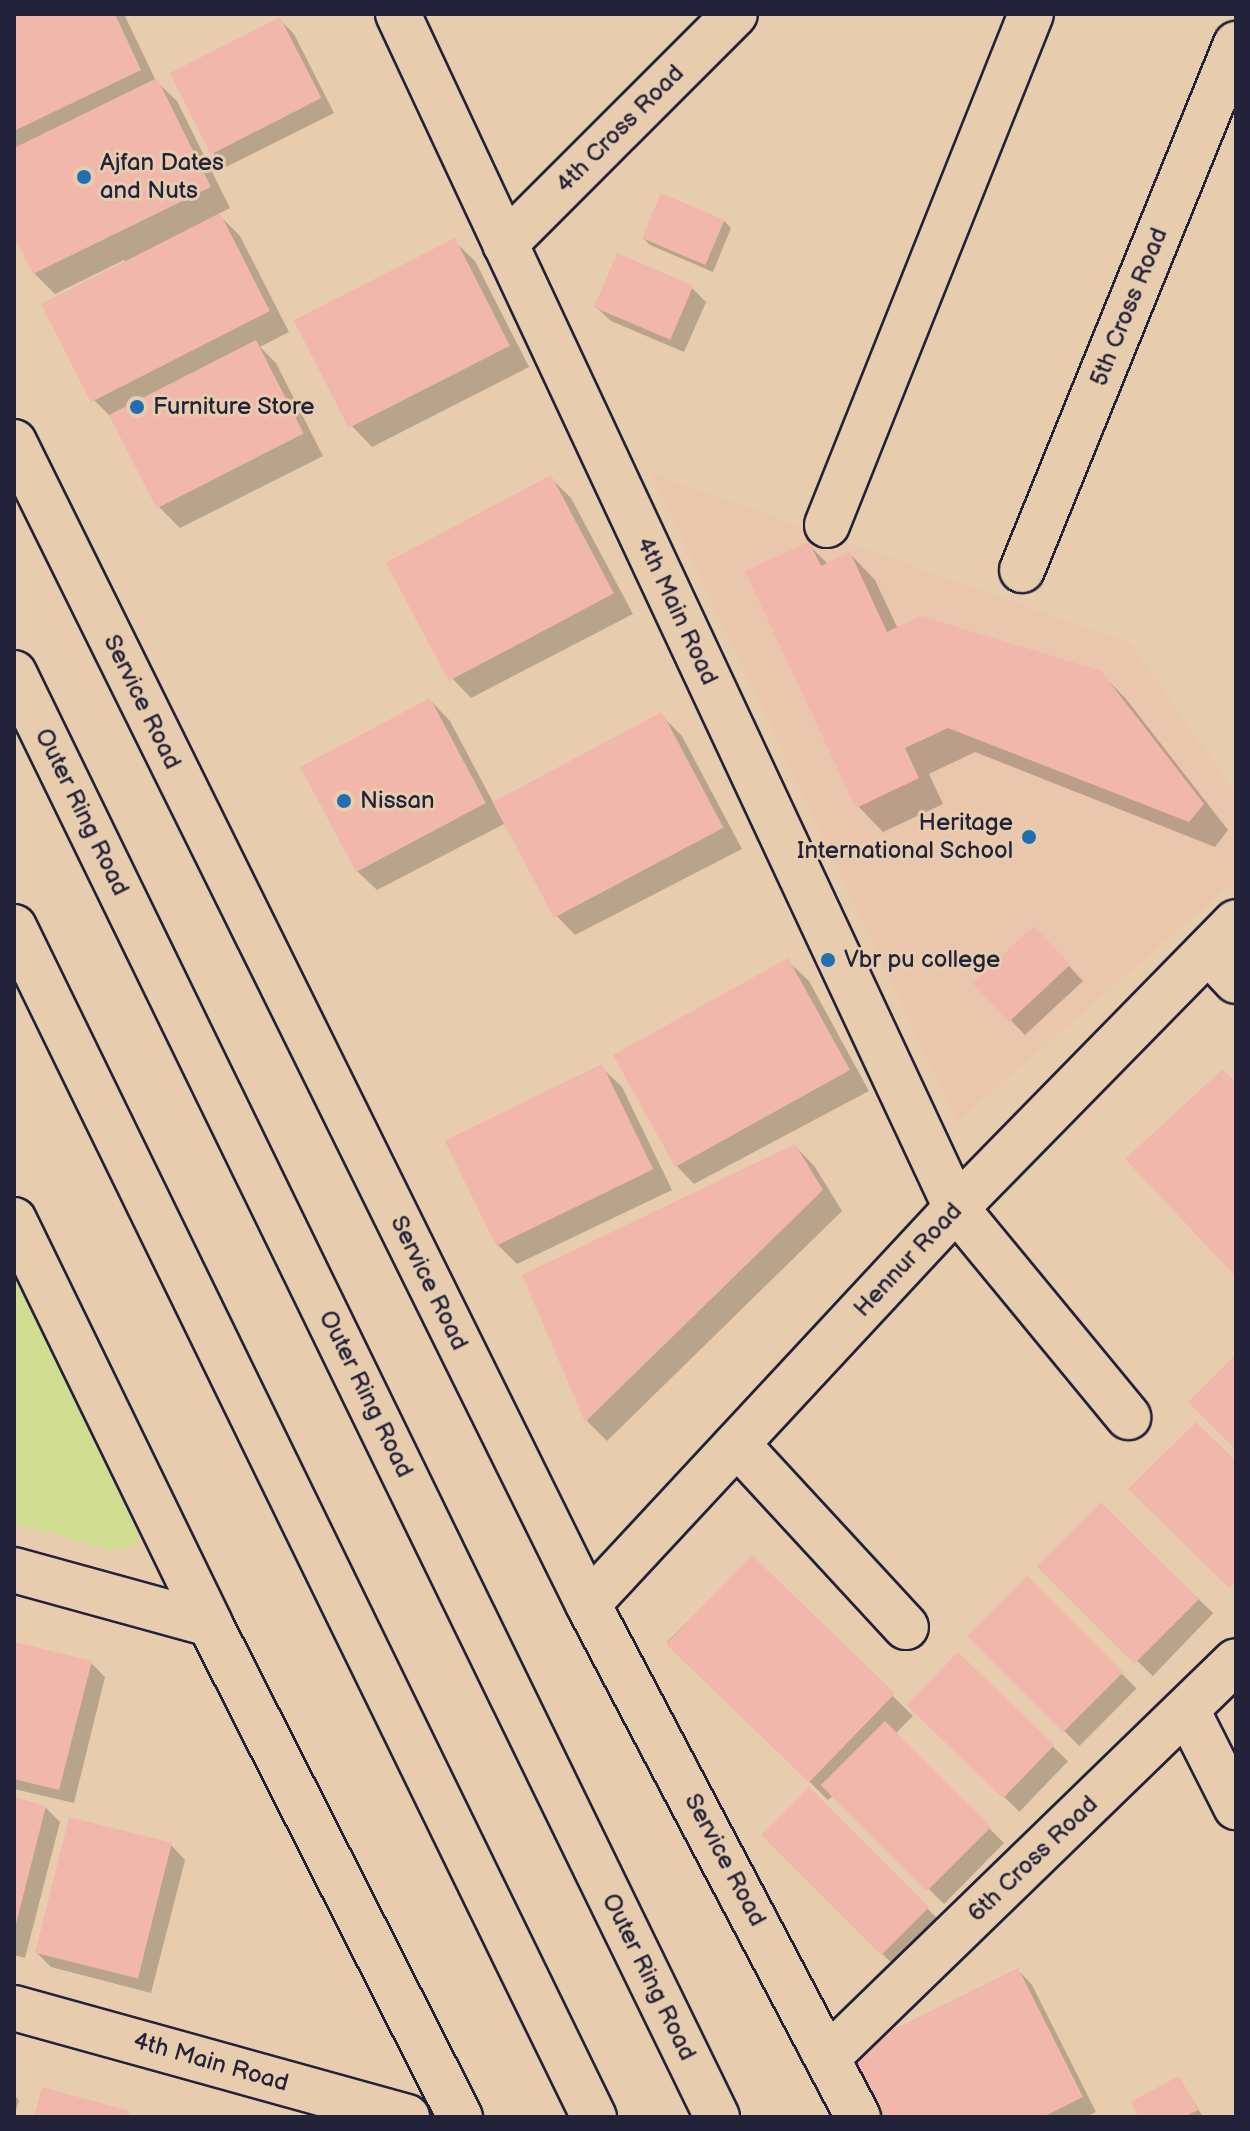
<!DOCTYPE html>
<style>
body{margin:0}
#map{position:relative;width:1250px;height:2131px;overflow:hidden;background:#e7cdae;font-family:"Balsamiq Sans",sans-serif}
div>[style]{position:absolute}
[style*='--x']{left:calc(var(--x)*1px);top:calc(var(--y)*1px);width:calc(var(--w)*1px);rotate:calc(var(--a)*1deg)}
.built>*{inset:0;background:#eac6ad}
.green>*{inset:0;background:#d1dd90}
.shadow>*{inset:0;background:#0003;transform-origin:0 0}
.building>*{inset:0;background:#f1b7ab;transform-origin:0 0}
.roads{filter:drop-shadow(2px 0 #22223b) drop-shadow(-2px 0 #22223b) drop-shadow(0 2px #22223b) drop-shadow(0 -2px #22223b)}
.minor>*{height:44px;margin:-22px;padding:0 22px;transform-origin:22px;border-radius:22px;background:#e7cdae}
.highway>*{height:44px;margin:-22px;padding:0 22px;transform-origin:22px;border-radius:22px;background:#e7cdae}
.dots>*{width:22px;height:22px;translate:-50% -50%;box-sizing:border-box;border:4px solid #e7cdae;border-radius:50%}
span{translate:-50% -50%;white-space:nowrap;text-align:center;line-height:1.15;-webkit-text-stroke:6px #e7cdae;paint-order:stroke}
.street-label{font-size:24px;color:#22223b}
.poi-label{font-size:24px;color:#22223b}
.left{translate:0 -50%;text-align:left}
.right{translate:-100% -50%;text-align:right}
.frame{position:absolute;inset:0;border:16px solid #22223b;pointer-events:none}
</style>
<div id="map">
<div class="built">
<i style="clip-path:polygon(651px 473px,1130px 643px,1236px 794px,1236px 880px,957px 1122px)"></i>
</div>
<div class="green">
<i style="clip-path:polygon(14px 1266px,135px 1510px,137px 1545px,111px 1550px,14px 1523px)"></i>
</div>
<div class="shadow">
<i style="clip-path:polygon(14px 14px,124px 14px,156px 81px,177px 101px,230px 208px,218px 214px,240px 236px,289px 332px,260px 347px,276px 363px,323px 456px,180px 528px,159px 507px,115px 421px,94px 400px,44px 305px,126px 263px,124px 260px,55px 294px,34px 273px,14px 232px)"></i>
<i style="clip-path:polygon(279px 19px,294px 34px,334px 113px,226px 167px,212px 152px)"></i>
<i style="clip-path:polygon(724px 221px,731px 228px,713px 272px,650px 245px,643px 238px)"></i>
<i style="clip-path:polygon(454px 241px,475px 261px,529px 367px,372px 447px,352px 426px)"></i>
<i style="clip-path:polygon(692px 288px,706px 302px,684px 352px,611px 321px,596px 307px)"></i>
<i style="clip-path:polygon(551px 478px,571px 498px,633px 614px,471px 698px,451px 677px,389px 563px)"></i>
<i style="clip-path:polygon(809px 545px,828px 564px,850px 554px,875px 580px,898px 629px,1100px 672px,1126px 699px,1228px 830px,1215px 847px,975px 752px,929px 774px,943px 804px,883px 832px,858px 806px)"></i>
<i style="clip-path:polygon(430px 700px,450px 721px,493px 802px,661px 715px,682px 736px,742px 849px,575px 935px,555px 914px,506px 823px,377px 890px,356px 870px)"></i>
<i style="clip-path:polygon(1048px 943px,1083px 981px,1025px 1035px,976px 984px)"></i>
<i style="clip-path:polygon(788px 961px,809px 981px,869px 1091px,694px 1184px,674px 1163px)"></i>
<i style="clip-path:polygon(601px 1067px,622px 1087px,672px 1190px,517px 1264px,497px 1244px)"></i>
<i style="clip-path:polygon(795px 1146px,815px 1167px,842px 1211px,607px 1441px,587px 1421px,524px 1276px)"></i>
<i style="left:1101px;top:1505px;width:156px;height:87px;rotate:44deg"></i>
<i style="clip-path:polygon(752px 1558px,913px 1716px,895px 1734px,1004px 1843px,944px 1904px,834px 1795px,828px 1800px,667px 1642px)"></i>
<i style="left:1027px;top:1579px;width:155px;height:81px;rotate:45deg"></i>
<i style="clip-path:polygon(14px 1644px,91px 1663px,105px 1677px,74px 1803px,14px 1789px)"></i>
<i style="left:958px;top:1655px;width:153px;height:70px;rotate:44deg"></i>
<i style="left:809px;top:1790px;width:188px;height:64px;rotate:45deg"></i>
<i style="clip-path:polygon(14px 1799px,45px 1807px,60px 1822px,25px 1958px,14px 1955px)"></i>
<i style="clip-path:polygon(171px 1845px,185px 1860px,151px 1993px,51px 1967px,37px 1953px)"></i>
<i style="clip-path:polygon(1018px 1970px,1032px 1985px,1096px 2112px,1086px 2117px,872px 2117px)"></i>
<i style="clip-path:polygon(1179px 2078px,1203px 2117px,1141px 2117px)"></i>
<i style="clip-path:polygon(14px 2095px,19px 2100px,14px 2117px)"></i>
</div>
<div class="building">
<i style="clip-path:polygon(21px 14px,115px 14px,141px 70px,14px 131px,14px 17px)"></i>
<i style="left:280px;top:17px;width:91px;height:124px;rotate:63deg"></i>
<i style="clip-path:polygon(157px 78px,211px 187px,33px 274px,14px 236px,14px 148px)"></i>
<i style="left:661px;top:193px;width:69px;height:49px;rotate:23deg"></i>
<i style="left:220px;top:213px;width:110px;height:201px;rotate:63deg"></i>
<i style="left:455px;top:238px;width:121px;height:181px;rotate:63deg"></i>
<i style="left:617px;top:253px;width:83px;height:59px;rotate:23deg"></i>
<i style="left:256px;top:340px;width:105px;height:165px;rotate:63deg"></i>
<i style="left:551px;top:475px;width:134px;height:187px;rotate:62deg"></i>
<i style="clip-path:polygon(809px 542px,821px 566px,850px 552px,887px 632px,921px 616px,1101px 671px,1204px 804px,1189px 822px,948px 728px,905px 748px,919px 778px,856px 808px,745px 571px)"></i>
<i style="left:430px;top:698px;width:119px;height:147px;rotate:62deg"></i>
<i style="left:662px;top:712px;width:131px;height:192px;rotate:62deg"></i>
<i style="left:1034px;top:926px;width:53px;height:84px;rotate:47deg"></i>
<i style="left:788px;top:958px;width:128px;height:200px;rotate:61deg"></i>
<i style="left:602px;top:1064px;width:117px;height:175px;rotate:64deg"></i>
<i style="clip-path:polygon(1223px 1069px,1236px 1083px,1236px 1277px,1125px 1159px)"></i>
<i style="clip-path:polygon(795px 1144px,823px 1190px,585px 1422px,522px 1275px)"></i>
<i style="clip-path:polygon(1236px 1354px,1236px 1450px,1188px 1402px)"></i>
<i style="clip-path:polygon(1196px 1422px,1236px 1461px,1236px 1581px,1229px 1588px,1128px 1489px)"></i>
<i style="left:1101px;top:1502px;width:138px;height:91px;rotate:45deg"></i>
<i style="left:752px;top:1555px;width:199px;height:124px;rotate:44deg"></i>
<i style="left:1027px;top:1576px;width:136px;height:85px;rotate:45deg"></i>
<i style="clip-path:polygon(14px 1642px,92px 1661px,59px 1790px,14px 1779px)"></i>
<i style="left:958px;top:1652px;width:134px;height:74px;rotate:44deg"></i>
<i style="left:885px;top:1721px;width:150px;height:91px;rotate:45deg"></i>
<i style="left:809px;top:1787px;width:170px;height:68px;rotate:45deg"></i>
<i style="clip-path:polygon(14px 1797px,46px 1806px,15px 1928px,14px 1928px)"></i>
<i style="left:69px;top:1817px;width:106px;height:140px;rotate:14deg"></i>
<i style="clip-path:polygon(1018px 1968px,1083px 2097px,1043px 2117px,870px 2117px,840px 2056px)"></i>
<i style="clip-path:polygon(1179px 2076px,1198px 2110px,1184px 2117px,1139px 2117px,1130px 2102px)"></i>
<i style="clip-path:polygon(42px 2087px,130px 2111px,128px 2117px,34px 2117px)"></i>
</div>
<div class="roads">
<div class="minor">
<i style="--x:398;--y:14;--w:1318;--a:64.95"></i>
<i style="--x:956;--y:1208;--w:271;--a:50.5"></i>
<i style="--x:505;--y:244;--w:325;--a:-45"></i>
<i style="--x:14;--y:442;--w:1296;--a:63.71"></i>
<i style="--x:588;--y:1604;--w:580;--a:62.24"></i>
<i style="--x:827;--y:525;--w:550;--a:-68.24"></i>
<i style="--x:1022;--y:570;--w:568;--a:-67.86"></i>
<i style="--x:1208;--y:951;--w:41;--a:47"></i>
<i style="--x:14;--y:1220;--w:449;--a:64.1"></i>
<i style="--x:210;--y:1624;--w:553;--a:63.11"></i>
<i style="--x:737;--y:1444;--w:249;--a:47.3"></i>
<i style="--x:14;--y:1570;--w:203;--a:15.4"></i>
<i style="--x:588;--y:1604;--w:541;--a:-47.1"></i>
<i style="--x:956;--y:1208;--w:400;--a:-45.6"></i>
<i style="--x:1187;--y:1710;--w:109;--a:63.2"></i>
<i style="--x:14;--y:2008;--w:408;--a:15.5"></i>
<i style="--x:829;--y:2056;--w:567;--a:-44.14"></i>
</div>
<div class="highway">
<i style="--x:14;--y:673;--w:1606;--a:64.04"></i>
<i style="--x:14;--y:927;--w:1324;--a:64.02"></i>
</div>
</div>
<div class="dots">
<i style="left:84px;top:177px;background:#1f6fb2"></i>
<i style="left:137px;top:407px;background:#1f6fb2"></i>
<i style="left:344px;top:801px;background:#1f6fb2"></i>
<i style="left:1029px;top:837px;background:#1f6fb2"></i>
<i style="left:828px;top:960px;background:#1f6fb2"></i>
</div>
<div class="street-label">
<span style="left:620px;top:129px;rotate:-45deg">4th Cross Road</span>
<span style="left:1129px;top:307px;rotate:-68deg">5th Cross Road</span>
<span style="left:677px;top:611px;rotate:65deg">4th Main Road</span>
<span style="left:142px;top:702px;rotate:64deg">Service Road</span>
<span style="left:82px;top:812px;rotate:64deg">Outer Ring Road</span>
<span style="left:908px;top:1260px;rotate:-47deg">Hennur Road</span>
<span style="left:429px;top:1283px;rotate:64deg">Service Road</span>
<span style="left:366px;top:1394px;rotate:64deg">Outer Ring Road</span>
<span style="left:1033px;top:1859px;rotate:-44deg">6th Cross Road</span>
<span style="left:725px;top:1860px;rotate:62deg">Service Road</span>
<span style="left:649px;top:1977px;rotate:64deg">Outer Ring Road</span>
<span style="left:211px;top:2062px;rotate:16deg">4th Main Road</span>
</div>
<div class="poi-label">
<span class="left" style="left:100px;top:177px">Ajfan Dates<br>and Nuts</span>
<span class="left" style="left:153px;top:407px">Furniture Store</span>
<span class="left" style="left:360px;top:801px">Nissan</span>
<span class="right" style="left:1013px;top:837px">Heritage<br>International School</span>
<span class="left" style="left:844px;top:960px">Vbr pu college</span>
</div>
<div class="frame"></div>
</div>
